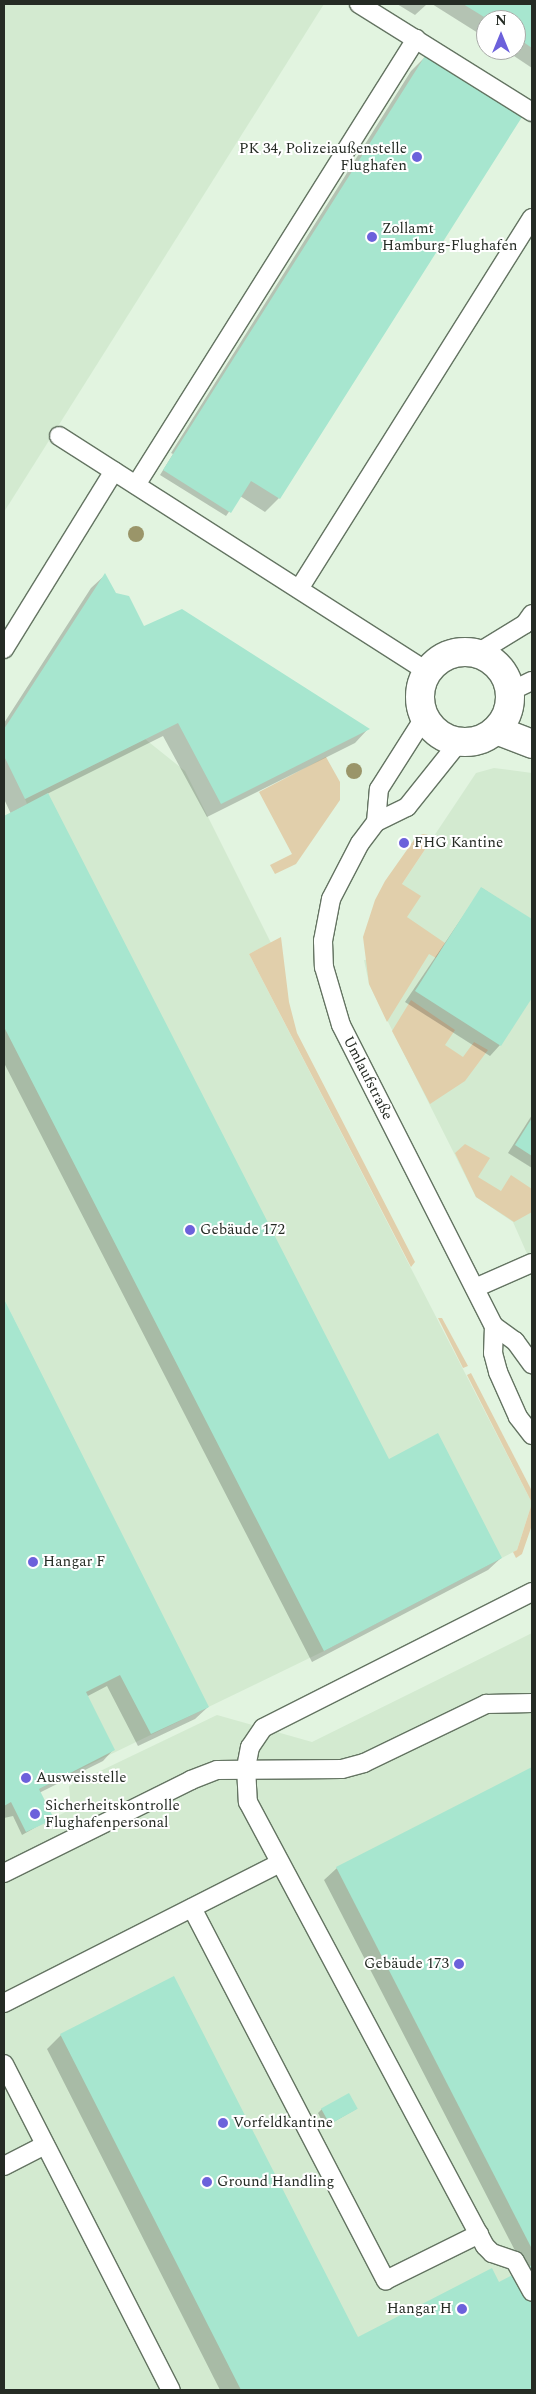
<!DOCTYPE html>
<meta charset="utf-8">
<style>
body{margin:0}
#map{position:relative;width:536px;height:2394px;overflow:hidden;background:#e2f4e0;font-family:Spectral,serif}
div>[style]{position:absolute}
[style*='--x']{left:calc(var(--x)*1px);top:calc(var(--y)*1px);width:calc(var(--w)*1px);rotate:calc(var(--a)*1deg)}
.built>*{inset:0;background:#d3ead0}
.green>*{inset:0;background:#e1cfab}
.shadow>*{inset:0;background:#0003}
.building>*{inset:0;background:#a7e6cf;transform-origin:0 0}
.roads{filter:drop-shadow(1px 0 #647462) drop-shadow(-1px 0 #647462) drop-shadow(0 1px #647462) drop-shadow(0 -1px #647462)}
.service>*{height:18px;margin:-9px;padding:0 9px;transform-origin:9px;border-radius:9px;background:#fff}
.minor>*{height:28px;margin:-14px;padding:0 14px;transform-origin:14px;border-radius:14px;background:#fff}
.minor>.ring{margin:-14px;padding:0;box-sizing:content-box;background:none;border:28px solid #fff;border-radius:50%}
.trees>*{width:16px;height:16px;margin:-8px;border-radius:50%;background:#9a9569}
.dots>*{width:14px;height:14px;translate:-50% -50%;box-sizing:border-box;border:2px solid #fff;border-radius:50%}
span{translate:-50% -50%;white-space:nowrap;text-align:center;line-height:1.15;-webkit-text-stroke:4px #fff;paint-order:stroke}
.poi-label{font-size:15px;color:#252b24}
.right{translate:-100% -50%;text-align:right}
.left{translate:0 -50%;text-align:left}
.street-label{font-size:15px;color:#252b24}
.frame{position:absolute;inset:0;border:5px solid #252b24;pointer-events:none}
.north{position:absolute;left:476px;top:10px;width:50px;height:50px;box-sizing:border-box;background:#fff;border:1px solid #a8aaa7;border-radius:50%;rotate:0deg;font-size:14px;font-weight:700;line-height:20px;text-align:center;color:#252b24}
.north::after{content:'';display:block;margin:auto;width:18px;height:22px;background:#6c61db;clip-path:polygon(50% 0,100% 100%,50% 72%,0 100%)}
</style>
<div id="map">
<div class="built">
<i style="clip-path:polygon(4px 4px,324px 4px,4px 512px)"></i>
<i style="clip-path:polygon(145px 739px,185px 771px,271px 943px,249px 954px,532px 1503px,517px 1550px,324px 1651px,39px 1789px,54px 1818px,71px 1809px,69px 1786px,217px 1715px,312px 1742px,532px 1633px,532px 2390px,4px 2390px,4px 1301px,24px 1339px,4px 1299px,4px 816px,27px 804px,25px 799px)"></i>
<i style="clip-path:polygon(494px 768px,532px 773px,532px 1265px,513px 1222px,476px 1197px,369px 984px,364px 960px,386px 959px,420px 947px,436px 958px,407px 917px,402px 884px,476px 773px)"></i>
</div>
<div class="green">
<i style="clip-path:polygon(326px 757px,340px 782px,340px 800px,296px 864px,275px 874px,270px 865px,292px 854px,259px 792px)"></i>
<i style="clip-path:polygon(423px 834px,434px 836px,402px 884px,421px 896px,407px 917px,445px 943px,436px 958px,429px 954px,387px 1022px,369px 984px,363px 937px,375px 900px,385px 881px,416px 837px)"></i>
<i style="clip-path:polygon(281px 937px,289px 1002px,297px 1033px,415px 1262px,411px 1267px,249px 954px)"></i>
<i style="clip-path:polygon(411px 1000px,455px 1030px,445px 1045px,463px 1057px,474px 1042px,488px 1050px,465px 1081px,430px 1104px,392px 1031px)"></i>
<i style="clip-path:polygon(465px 1144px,490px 1158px,478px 1177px,501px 1191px,511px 1175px,532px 1189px,532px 1212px,514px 1222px,476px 1197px,455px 1153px)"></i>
<i style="clip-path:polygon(438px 1318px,442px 1318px,468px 1366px,463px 1368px)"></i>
<i style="clip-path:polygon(471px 1373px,532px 1491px,532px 1503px,467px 1375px)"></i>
<i style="clip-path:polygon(532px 1503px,532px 1525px,522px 1554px,516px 1558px,513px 1552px,517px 1550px)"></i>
</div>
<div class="shadow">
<i style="clip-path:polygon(397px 4px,427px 4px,415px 15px)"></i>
<i style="clip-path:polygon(432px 4px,532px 4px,532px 68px,505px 50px,516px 50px,516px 20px,486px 20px,486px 38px)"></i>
<i style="clip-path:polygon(425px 57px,279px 498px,265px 512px,240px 496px,226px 516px,160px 475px,173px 454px,171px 453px,411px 71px)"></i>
<i style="clip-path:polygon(105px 575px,115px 594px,144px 628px,368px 729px,355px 743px,207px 817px,163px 736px,47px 794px,388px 1460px,501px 1558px,488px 1570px,312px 1662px,4px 1063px,4px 818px,11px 814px,4px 799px,4px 723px,91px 588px)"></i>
<i style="clip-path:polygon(482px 888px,532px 921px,532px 995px,500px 1045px,490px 1056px,405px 1002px)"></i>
<i style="clip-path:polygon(532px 1115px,532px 1168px,508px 1153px)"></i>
<i style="clip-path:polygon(4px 1302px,208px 1707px,195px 1719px,138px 1746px,107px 1686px,86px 1697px,113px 1750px,103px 1761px,39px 1793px,52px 1818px,22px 1835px,13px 1816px,4px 1818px)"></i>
<i style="clip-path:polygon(532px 1769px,532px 2390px,220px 2390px,47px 2049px,61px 2035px,357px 2338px,499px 2284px,525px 2270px,324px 1880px,337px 1868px)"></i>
<i style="clip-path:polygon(322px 2109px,356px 2109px,325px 2127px,318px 2113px)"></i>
</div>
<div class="building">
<i style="clip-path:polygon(463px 4px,532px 4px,532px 48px,516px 37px,516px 20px,489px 20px)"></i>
<i style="clip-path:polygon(425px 56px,522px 117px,280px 499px,251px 481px,231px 513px,163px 470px)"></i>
<i style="clip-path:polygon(105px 573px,116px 593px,129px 596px,144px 626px,182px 609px,370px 729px,221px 804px,178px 723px,25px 799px,4px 756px,4px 729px)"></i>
<i style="clip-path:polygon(48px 793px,389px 1459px,438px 1433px,502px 1558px,324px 1651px,4px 1027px,4px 816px)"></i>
<i style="clip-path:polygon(481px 887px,532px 919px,532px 998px,501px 1046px,415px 991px)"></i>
<i style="clip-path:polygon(532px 1118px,532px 1156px,515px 1145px)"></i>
<i style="clip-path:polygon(4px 1299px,209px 1707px,151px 1734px,120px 1675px,86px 1692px,115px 1750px,39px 1789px,54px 1819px,26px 1832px,11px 1802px,4px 1806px)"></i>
<i style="clip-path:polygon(532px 1767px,532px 2249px,336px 1867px)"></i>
<i style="clip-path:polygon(174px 1976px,358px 2337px,492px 2268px,499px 2282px,532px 2265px,532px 2390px,241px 2390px,60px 2034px)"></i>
<i style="left:349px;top:2093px;width:18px;height:32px;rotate:61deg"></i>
</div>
<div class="roads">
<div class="service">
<i style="--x:359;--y:4;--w:204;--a:32"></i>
<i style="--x:59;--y:436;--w:438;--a:32.6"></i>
<i style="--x:136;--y:485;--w:527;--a:-57.88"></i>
<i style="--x:299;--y:589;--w:438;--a:-57.9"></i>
<i style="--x:4;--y:649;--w:209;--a:-58.3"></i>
<i style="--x:476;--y:654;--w:57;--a:-31.5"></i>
<i style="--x:525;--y:624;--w:12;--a:-55"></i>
<i style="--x:509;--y:692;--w:25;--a:-26"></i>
<i style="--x:459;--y:742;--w:83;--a:128.7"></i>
<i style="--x:407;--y:807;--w:34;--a:154"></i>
<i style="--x:376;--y:822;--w:26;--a:127"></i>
<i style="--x:360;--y:843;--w:63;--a:117.4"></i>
<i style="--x:331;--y:899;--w:43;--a:100.8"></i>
<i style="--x:323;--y:941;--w:26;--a:88"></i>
<i style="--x:324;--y:967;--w:60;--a:73.7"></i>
<i style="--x:341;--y:1025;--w:338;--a:63.1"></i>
<i style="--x:494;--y:1326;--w:27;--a:92"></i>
<i style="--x:493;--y:1353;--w:20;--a:75"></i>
<i style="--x:498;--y:1372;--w:49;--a:66"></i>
<i style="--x:518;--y:1417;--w:23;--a:52"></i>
<i style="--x:376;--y:822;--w:33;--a:-85"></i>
<i style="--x:379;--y:789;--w:84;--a:-57.6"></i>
<i style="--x:475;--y:1288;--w:62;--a:-23.7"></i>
<i style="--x:494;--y:1326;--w:26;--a:36"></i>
<i style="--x:515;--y:1341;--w:29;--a:54"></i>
<i style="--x:532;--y:1592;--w:301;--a:153.2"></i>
<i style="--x:263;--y:1728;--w:23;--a:124"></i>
<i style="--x:250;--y:1747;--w:20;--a:101"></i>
<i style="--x:246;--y:1767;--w:35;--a:87"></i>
<i style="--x:248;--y:1802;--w:503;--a:61.91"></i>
<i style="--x:485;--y:2246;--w:10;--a:45"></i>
<i style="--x:492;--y:2253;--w:24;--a:19"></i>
<i style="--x:515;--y:2261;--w:35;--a:61"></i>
<i style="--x:4;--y:1873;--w:209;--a:-26.4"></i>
<i style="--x:191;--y:1780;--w:28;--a:-21"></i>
<i style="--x:217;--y:1770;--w:125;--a:-0.5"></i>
<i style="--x:342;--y:1769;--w:23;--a:-15"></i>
<i style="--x:364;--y:1763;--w:136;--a:-25.8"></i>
<i style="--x:486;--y:1704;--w:46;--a:-1.2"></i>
<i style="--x:192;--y:1908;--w:420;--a:62.5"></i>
<i style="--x:386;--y:2280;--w:104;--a:-26.3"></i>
<i style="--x:4;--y:2003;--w:309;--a:-26.9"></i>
<i style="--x:4;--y:2064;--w:366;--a:62.9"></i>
<i style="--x:4;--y:2166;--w:46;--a:-27.1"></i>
</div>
<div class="minor">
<i class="ring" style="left:420px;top:652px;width:62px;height:62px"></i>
<i style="--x:496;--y:730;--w:39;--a:21"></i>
</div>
</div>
<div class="trees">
<i style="left:136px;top:534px"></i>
<i style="left:354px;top:771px"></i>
</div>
<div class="dots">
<i style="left:417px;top:157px;background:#6c61db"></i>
<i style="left:372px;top:237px;background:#6c61db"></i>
<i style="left:404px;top:843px;background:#6c61db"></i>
<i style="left:190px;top:1230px;background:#6c61db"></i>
<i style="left:33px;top:1562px;background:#6c61db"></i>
<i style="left:26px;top:1778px;background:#6c61db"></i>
<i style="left:35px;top:1814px;background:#6c61db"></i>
<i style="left:459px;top:1964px;background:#6c61db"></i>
<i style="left:223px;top:2123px;background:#6c61db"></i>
<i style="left:207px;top:2182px;background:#6c61db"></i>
<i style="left:462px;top:2309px;background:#6c61db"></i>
</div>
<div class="poi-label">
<span class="right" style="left:407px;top:157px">PK 34, Polizeiaußenstelle<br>Flughafen</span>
<span class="left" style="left:382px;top:237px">Zollamt<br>Hamburg-Flughafen</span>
<span class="left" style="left:414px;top:843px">FHG Kantine</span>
<span class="left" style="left:200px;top:1230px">Gebäude 172</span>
<span class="left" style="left:43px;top:1562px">Hangar F</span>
<span class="left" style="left:36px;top:1778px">Ausweisstelle</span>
<span class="left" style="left:45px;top:1814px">Sicherheitskontrolle<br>Flughafenpersonal</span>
<span class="right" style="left:449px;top:1964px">Gebäude 173</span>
<span class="left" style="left:233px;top:2123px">Vorfeldkantine</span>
<span class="left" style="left:217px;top:2182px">Ground Handling</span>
<span class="right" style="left:452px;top:2309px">Hangar H</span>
</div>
<div class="street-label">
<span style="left:368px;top:1078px;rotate:63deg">Umlaufstraße</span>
</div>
<div class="frame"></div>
<div class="north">N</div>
</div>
